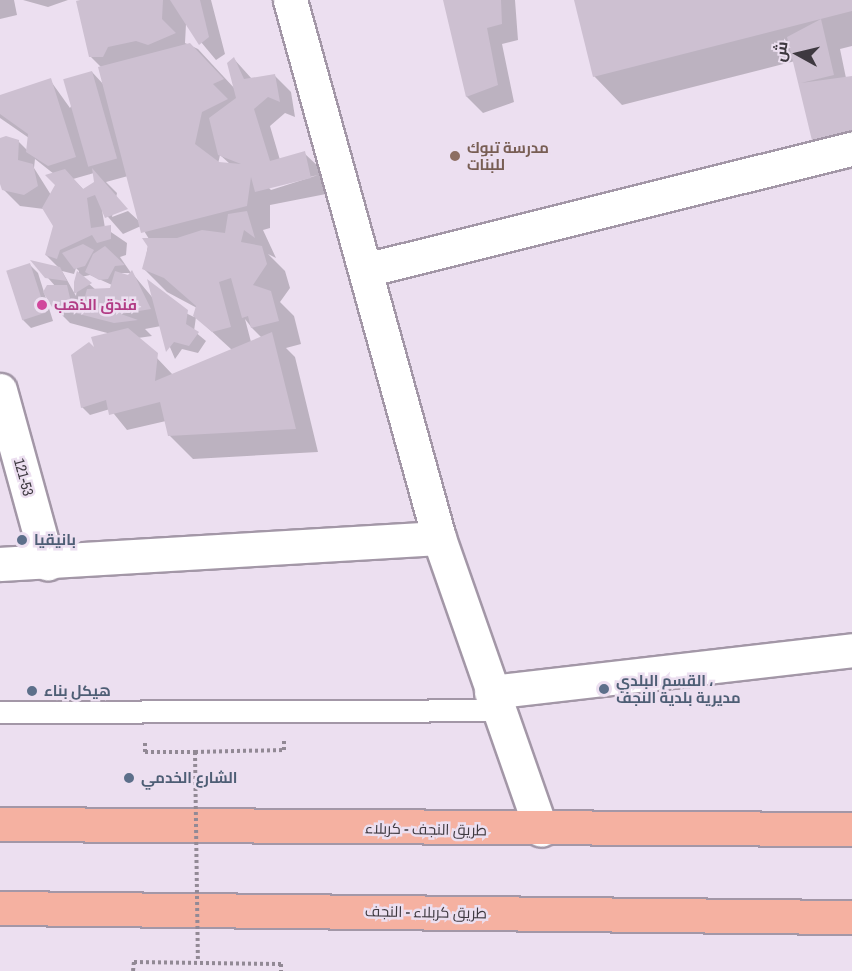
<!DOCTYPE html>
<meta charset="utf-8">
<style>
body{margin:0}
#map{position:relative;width:852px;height:971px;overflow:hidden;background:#ecdff0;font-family:"Archivo Narrow",Cairo,sans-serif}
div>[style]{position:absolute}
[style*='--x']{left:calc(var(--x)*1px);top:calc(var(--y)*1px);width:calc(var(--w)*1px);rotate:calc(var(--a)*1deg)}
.shadow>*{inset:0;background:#0003}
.building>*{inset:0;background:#cdc0d1;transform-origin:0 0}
.path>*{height:4px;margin-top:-2px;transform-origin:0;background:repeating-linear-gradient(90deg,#928995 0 3px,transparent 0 6px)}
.roads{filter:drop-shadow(2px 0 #a397a7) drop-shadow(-2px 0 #a397a7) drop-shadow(0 2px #a397a7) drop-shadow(0 -2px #a397a7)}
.lane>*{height:21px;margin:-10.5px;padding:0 10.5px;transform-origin:10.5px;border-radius:10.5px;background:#fff}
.street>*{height:33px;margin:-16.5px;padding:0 16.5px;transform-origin:16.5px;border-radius:16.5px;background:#fff}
.highway>*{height:33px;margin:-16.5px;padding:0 16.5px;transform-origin:16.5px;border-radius:16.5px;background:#f5b1a1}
.path-bridge>*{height:4px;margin-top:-2px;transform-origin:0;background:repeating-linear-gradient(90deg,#928995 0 3px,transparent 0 6px)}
.dots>*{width:16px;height:16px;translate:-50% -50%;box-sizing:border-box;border:3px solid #ecdff0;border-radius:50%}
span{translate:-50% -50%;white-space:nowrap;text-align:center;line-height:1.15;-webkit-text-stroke:5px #ecdff0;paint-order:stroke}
.education-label{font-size:15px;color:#785e54;font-weight:700}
.left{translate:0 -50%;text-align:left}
.hotel-label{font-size:15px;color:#b23c85;font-weight:700}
.street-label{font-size:15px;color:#3e3940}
.service-label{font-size:15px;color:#4e5e75;font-weight:700}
.north{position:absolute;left:768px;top:24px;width:60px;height:60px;-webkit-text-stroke:4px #ecdff0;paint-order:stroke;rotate:278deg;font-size:16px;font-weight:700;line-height:24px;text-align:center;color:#3e3940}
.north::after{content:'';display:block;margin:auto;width:21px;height:27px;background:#3e3940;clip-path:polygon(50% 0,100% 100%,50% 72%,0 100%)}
</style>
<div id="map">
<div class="shadow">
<i style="clip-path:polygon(0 0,14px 0,17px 15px,0 19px)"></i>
<i style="clip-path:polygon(23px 0,68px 0,48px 7px)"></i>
<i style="clip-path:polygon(evenodd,88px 0,211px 0,225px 54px,216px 60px,186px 24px,185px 43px,198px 49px,236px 90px,234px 59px,252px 79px,275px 76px,291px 92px,295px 117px,285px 113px,270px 126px,280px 160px,304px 153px,321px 169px,326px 194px,270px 205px,270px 228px,263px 230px,276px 258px,268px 254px,285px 271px,290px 288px,280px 302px,294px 316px,301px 344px,286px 348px,295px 357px,318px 452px,193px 459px,169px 435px,166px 421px,127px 430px,110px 409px,90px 415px,82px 407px,96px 350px,111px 334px,70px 323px,53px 306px,56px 287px,34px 262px,59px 268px,46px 255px,54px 226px,44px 209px,20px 206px,3px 189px,0 139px,18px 141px,27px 150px,29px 138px,0 118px,0 97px,50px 80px,70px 108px,92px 72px,104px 85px,101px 67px,90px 56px,88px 0,220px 155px,230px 164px,218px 164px,220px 155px,88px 0,35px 159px,54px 174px,57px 185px,51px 195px,34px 168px,35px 159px,88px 0,94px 173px,95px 183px,84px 190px,73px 179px,94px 173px,88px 0,318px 175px,271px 190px,268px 187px,318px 175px,88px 0,128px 176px,140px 222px,128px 211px,112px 217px,117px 193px,106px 182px,128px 176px,88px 0,102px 210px,123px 234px,141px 226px,149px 239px,144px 269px,167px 292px,197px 308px,194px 317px,152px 297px,132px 273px,129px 277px,120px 273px,131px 273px,120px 257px,126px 255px,127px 243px,105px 228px,102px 210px,88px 0,76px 268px,79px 271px,76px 296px,62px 271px,74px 274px,76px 268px,88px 0,90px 275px,112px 285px,111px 289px,96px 290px,81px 277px,90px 275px,88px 0,196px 317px,232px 350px,173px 375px,138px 338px,152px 336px,145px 329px,161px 326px,175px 359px,182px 349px,198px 353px,206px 341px,194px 331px,196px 317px,88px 0,245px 319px,252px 328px,262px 338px,251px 342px,245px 319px)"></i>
<i style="clip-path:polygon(444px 0,515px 0,518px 40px,502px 44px,514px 102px,483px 113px,467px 97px)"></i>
<i style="clip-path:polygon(576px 0,852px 0,852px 46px,840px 49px,846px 78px,852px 77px,852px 169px,834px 173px,817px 157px,795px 61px,622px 105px,594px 76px)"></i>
<i style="clip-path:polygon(30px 265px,38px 273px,53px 321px,31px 328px,23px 320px)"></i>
</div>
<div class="building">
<i style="clip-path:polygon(80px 0,163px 0,162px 19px,176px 33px,148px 45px,136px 41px,108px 47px,103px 57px,89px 57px,76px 1px)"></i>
<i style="clip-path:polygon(170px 0,200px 0,209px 37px,199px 45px)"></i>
<i style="clip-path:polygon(443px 0,501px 0,502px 24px,487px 28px,498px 85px,466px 97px)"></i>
<i style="clip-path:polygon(574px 0,852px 0,852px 11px,593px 77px)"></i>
<i style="clip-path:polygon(821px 19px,834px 75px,801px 83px,852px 76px,852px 149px,816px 157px,787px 37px)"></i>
<i style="clip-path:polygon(190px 43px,224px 79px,213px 84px,228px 99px,202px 112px,195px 144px,219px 162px,241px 164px,218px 155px,209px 118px,236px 98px,227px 63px,234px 57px,244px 79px,275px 74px,280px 102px,268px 97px,254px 109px,270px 161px,305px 151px,311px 178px,255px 192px,251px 177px,247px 206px,141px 233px,98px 67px)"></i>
<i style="left:92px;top:71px;width:91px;height:30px;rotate:74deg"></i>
<i style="clip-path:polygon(51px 78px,76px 157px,48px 166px,26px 152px,28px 134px,0 114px,0 95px)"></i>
<i style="clip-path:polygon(6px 136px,19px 140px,18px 160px,33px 164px,38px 186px,24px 195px,2px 190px,0 184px,0 138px)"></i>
<i style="clip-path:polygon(92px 168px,128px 209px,105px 218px,95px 195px,87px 198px,91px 228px,111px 225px,111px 239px,97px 243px,92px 235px,60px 250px,57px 259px,45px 255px,53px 226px,42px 208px,55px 185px,45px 175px,65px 169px,83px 189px,94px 182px)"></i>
<i style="clip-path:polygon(247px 211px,255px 238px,244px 230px,241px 242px,262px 246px,267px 264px,253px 285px,271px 291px,279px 321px,251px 328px,248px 316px,242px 318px,231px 278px,219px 282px,231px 327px,212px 332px,193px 316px,196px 306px,164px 278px,142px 269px,148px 247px,142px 238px,177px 238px,202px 230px,225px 233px,228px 214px)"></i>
<i style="clip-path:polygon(83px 244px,94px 250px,85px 266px,74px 269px,62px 253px)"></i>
<i style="clip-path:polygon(105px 246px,125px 265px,115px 266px,108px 279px,99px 280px,85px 272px,93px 254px)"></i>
<i style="clip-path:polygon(30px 260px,60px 267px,67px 281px,45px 278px)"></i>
<i style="left:30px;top:263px;width:52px;height:25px;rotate:72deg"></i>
<i style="clip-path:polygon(132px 270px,151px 309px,121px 314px,138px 320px,114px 323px,52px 307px,43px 292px,47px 285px,67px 285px,70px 298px,84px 300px,87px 289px,110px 288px,115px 271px,128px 275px)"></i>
<i style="clip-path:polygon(77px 271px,92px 283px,74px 294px,74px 282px)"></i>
<i style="clip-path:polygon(147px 279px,188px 310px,186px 324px,199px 332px,189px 346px,174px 342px,166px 352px)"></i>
<i style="clip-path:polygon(128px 328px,158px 353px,155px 381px,272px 332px,296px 429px,168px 436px,160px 402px,109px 415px,106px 400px,81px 408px,71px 355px,89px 342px,94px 347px,91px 337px)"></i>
</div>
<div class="path">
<i style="--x:145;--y:743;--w:9;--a:90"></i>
<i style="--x:145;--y:752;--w:50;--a:0"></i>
<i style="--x:195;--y:752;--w:89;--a:-1.3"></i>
<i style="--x:284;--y:750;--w:9;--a:-90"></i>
<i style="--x:133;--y:971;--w:9;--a:-84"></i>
<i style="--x:134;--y:962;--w:147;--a:0.8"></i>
<i style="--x:281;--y:964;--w:7;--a:90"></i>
</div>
<div class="roads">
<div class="lane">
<i style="--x:0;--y:712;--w:497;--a:-0.2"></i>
</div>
<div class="street">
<i style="--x:290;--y:0;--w:558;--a:74.52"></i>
<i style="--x:439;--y:538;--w:309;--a:70.7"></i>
<i style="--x:369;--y:269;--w:498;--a:-14"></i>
<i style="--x:0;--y:390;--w:180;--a:74.6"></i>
<i style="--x:0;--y:564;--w:440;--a:-3.4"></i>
<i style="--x:491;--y:692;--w:363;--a:-6.6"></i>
</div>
<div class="highway">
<i style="--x:0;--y:824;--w:852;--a:0.34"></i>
<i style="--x:0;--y:908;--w:852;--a:0.61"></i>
</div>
</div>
<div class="path-bridge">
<i style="--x:195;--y:752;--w:210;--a:89.2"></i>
</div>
<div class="dots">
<i style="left:455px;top:156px;background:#8d6e63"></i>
<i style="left:42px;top:305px;background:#d1479c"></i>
<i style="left:22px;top:540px;background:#5c6f8a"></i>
<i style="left:604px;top:689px;background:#5c6f8a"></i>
<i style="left:32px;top:691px;background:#5c6f8a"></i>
<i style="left:129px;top:778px;background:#5c6f8a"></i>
</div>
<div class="education-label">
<span class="left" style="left:467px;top:156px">مدرسة تبوك<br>للبنات</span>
</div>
<div class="hotel-label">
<span class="left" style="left:54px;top:305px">فندق الذهب</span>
</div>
<div class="street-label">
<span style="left:24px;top:477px;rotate:75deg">121-53</span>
<span style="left:426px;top:829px;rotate:1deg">طريق النجف - کربلاء</span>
<span style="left:426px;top:912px;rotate:1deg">طريق کربلاء - النجف</span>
</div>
<div class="service-label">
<span class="left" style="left:34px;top:540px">بانيقيا</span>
<span class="left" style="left:616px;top:689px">القسم البلدي ،<br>مديرية بلدية النجف</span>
<span class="left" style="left:44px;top:691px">هيكل بناء</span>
<span class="left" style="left:141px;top:778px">الشارع الخدمي</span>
</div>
<div class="north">ش</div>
</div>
